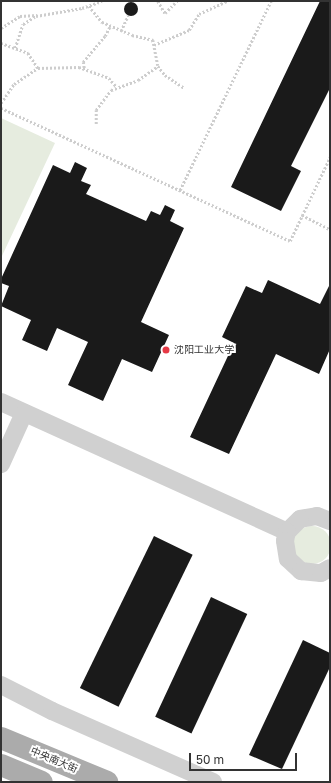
<!DOCTYPE html>
<meta charset="utf-8">
<style>
body{margin:0}
#map{position:relative;width:331px;height:783px;overflow:hidden;background:#fff;font-family:"Golos Text","Noto Sans SC",sans-serif}
div>[style]{position:absolute}
[style*='--x']{left:calc(var(--x)*1px);top:calc(var(--y)*1px);width:calc(var(--w)*1px);rotate:calc(var(--a)*1deg)}
.green>*{inset:0;background:#e6ecdf}
.round{border-radius:50%}
.building>*{inset:0;background:#1a1a1a;transform-origin:0 0}
.path>*{height:2.5px;margin-top:-1.25px;transform-origin:0;background:repeating-linear-gradient(90deg,#cdcdcd 0 2px,transparent 0 4px)}
.minor>*{height:18px;margin:-9px;padding:0 9px;transform-origin:9px;border-radius:9px;background:#d0d0d0}
.major>*{height:22px;margin:-11px;padding:0 11px;transform-origin:11px;border-radius:11px;background:#ababab}
.dots>*{width:11px;height:11px;translate:-50% -50%;box-sizing:border-box;border:2px solid #fff;border-radius:50%}
span{translate:-50% -50%;white-space:nowrap;text-align:center;line-height:1.15;-webkit-text-stroke:4px #fff;paint-order:stroke}
.poi-label{font-size:10px;color:#333}
.left{translate:0 -50%;text-align:left}
.street-label{font-size:10px;color:#333}
.frame{position:absolute;inset:0;border:2px solid #333;pointer-events:none}
.scale{position:absolute;left:189px;top:753px;width:108px;height:18px;box-sizing:border-box;border:2px solid #333;border-top:0;padding-left:5px;font-size:12px;line-height:14px;white-space:nowrap;color:#333;-webkit-text-stroke:3px #fff;paint-order:stroke}
</style>
<div id="map">
<div class="green">
<i style="clip-path:polygon(1px 118px,55px 143px,1px 258px)"></i>
<i class="round" style="left:293px;top:526px;width:38px;height:38px"></i>
</div>
<div class="building">
<i style="clip-path:polygon(320px 1px,330px 1px,330px 88px,291px 166px,301px 171px,281px 211px,231px 187px)"></i>
<i class="round" style="left:124px;top:2px;width:14px;height:14px"></i>
<i style="clip-path:polygon(75px 162px,87px 168px,81px 181px,91px 185px,86px 194px,146px 221px,151px 211px,160px 215px,165px 205px,175px 210px,170px 221px,184px 228px,141px 322px,169px 335px,152px 372px,122px 359px,103px 401px,68px 385px,88px 342px,57px 328px,47px 351px,22px 340px,31px 320px,1px 306px,9px 286px,1px 283px,1px 279px,53px 165px,70px 173px)"></i>
<i style="clip-path:polygon(268px 280px,320px 304px,330px 284px,330px 349px,319px 374px,276px 354px,229px 454px,190px 437px,234px 343px,222px 337px,246px 286px,262px 293px)"></i>
<i style="left:154px;top:536px;width:43px;height:169px;rotate:26deg"></i>
<i style="left:211px;top:597px;width:40px;height:132px;rotate:25deg"></i>
<i style="clip-path:polygon(303px 640px,330px 653px,330px 667px,282px 769px,249px 755px)"></i>
</div>
<div class="path">
<i style="--x:158;--y:1;--w:14;--a:60"></i>
<i style="--x:165;--y:13;--w:17;--a:-45"></i>
<i style="--x:135;--y:2;--w:1;--a:-90"></i>
<i style="--x:89;--y:6;--w:21;--a:51"></i>
<i style="--x:102;--y:22;--w:33;--a:23"></i>
<i style="--x:132;--y:35;--w:22;--a:13"></i>
<i style="--x:153;--y:40;--w:26;--a:79"></i>
<i style="--x:158;--y:66;--w:11;--a:52"></i>
<i style="--x:165;--y:75;--w:23;--a:34"></i>
<i style="--x:1;--y:28;--w:22;--a:-32"></i>
<i style="--x:20;--y:16;--w:17;--a:-3"></i>
<i style="--x:121;--y:31;--w:17;--a:-66"></i>
<i style="--x:1;--y:43;--w:29;--a:20"></i>
<i style="--x:28;--y:53;--w:18;--a:56"></i>
<i style="--x:154;--y:45;--w:38;--a:-23"></i>
<i style="--x:189;--y:30;--w:19;--a:-58"></i>
<i style="--x:199;--y:14;--w:31;--a:-25"></i>
<i style="--x:15;--y:48;--w:25;--a:-72"></i>
<i style="--x:23;--y:24;--w:15;--a:-32"></i>
<i style="--x:36;--y:16;--w:47;--a:-9.9"></i>
<i style="--x:82;--y:8;--w:21;--a:-19"></i>
<i style="--x:84;--y:68;--w:6;--a:-99"></i>
<i style="--x:83;--y:62;--w:34;--a:-50"></i>
<i style="--x:105;--y:36;--w:11;--a:-63"></i>
<i style="--x:1;--y:103;--w:23;--a:-56"></i>
<i style="--x:14;--y:84;--w:29;--a:-34"></i>
<i style="--x:38;--y:68;--w:41;--a:-1.4"></i>
<i style="--x:79;--y:67;--w:32;--a:20"></i>
<i style="--x:109;--y:78;--w:11;--a:49"></i>
<i style="--x:1;--y:108;--w:318;--a:24.7"></i>
<i style="--x:290;--y:241;--w:93;--a:-64.5"></i>
<i style="--x:96;--y:124;--w:14;--a:-90"></i>
<i style="--x:96;--y:110;--w:25;--a:-53"></i>
<i style="--x:111;--y:90;--w:29;--a:-20"></i>
<i style="--x:138;--y:80;--w:24;--a:-35"></i>
<i style="--x:180;--y:190;--w:210;--a:-64.3"></i>
<i style="--x:302;--y:215;--w:31;--a:27"></i>
</div>
<div class="minor">
<i style="--x:1;--y:402;--w:314;--a:24.4"></i>
<i style="--x:1;--y:464;--w:56;--a:-65.7"></i>
<i style="--x:330;--y:521;--w:14;--a:-159"></i>
<i style="--x:317;--y:516;--w:17;--a:170"></i>
<i style="--x:300;--y:519;--w:18;--a:135"></i>
<i style="--x:287;--y:532;--w:9;--a:103"></i>
<i style="--x:285;--y:541;--w:18;--a:81"></i>
<i style="--x:288;--y:559;--w:18;--a:43"></i>
<i style="--x:301;--y:571;--w:20;--a:6"></i>
<i style="--x:321;--y:573;--w:10;--a:-29"></i>
<i style="--x:1;--y:685;--w:57;--a:27"></i>
<i style="--x:52;--y:711;--w:176;--a:23.8"></i>
</div>
<div class="major">
<i style="--x:1;--y:738;--w:115;--a:22.5"></i>
<i style="--x:1;--y:765;--w:44;--a:22.5"></i>
</div>
<div class="dots">
<i style="left:166px;top:350px;background:#e63946"></i>
</div>
<div class="poi-label">
<span class="left" style="left:174px;top:350px">沈阳工业大学</span>
</div>
<div class="street-label">
<span style="left:54px;top:760px;rotate:23deg">中央南大街</span>
</div>
<div class="frame"></div>
<div class="scale">50 m</div>
</div>
